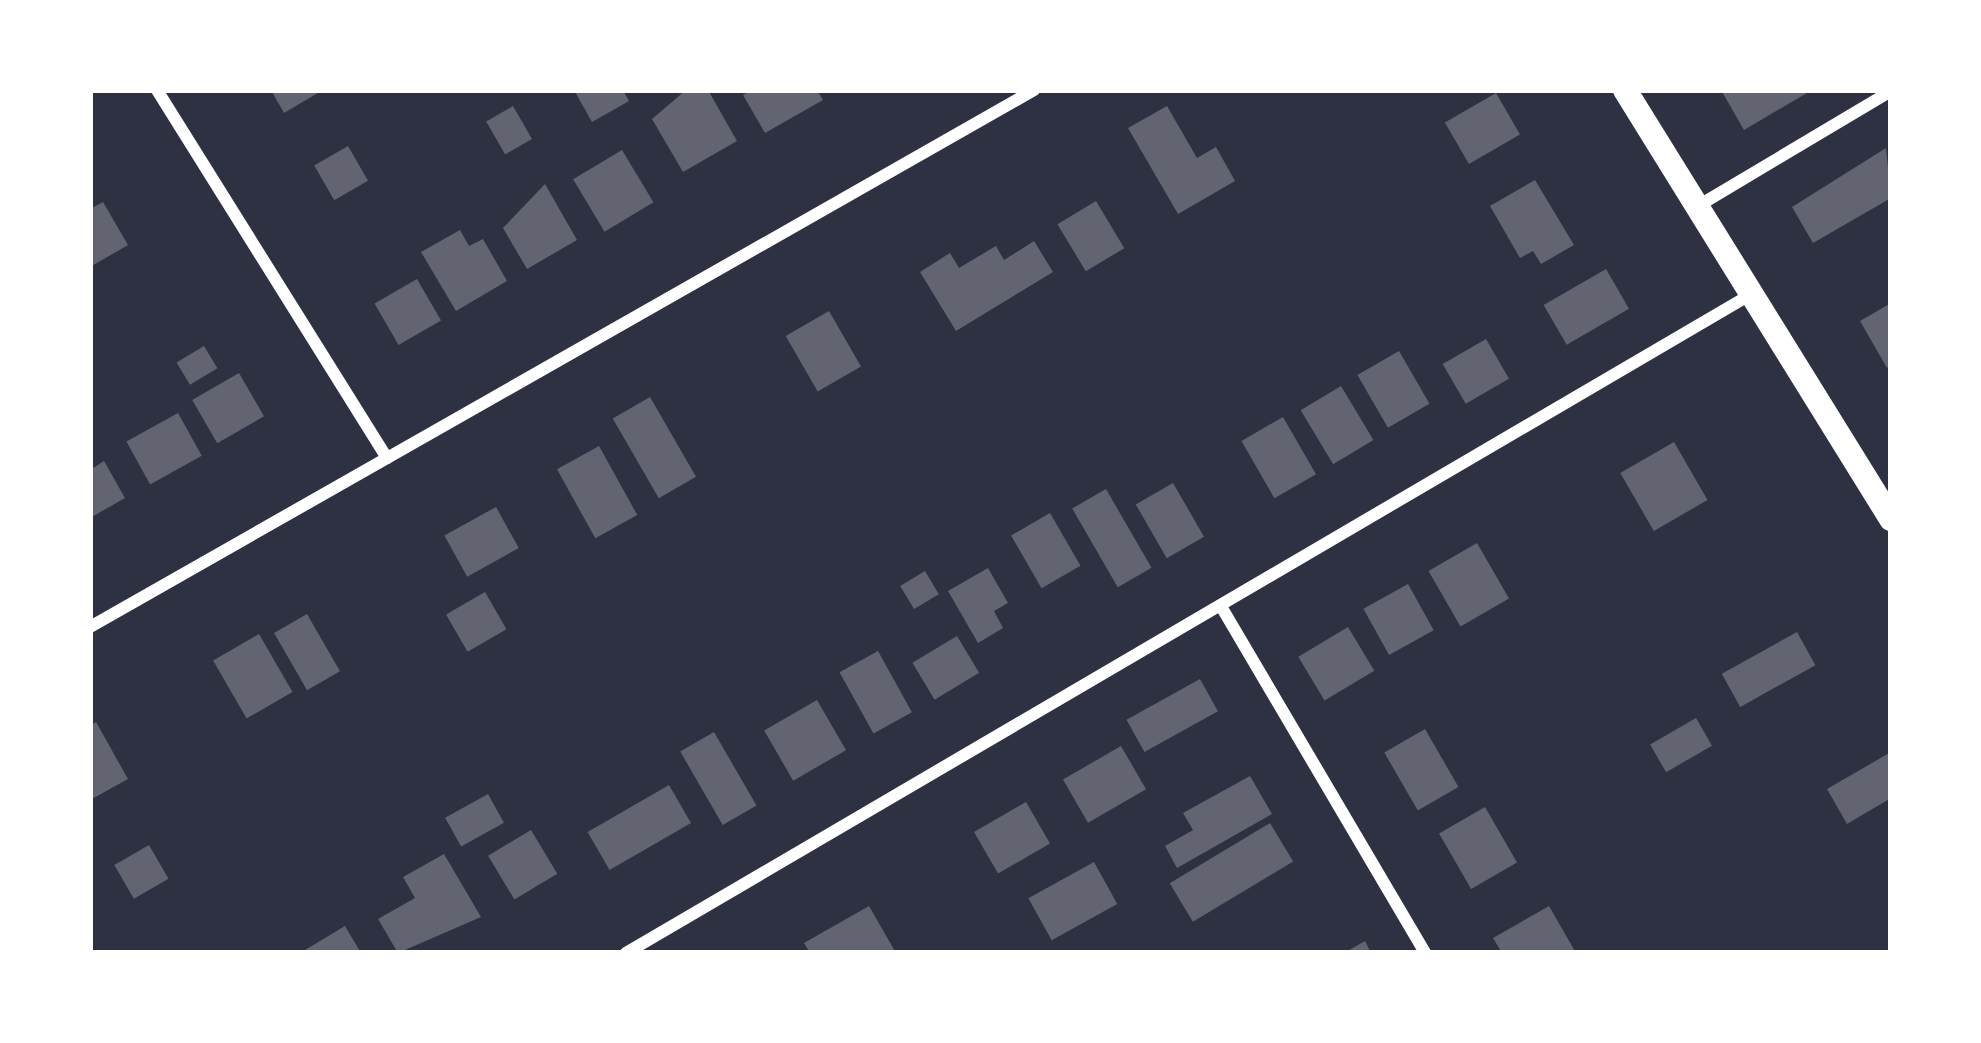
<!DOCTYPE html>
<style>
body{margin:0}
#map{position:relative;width:1981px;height:1043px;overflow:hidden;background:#2d3142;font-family:"Archivo Narrow",sans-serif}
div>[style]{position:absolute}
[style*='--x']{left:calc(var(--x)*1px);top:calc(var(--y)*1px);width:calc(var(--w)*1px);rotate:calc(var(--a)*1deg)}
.building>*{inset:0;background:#626471;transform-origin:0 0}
.minor>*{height:12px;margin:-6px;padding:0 6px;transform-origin:6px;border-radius:6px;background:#fff}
.secondary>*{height:24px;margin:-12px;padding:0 12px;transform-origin:12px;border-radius:12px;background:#fff}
span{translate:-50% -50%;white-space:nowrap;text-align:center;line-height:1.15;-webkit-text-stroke:9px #fff;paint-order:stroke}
.frame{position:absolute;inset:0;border:93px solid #fff;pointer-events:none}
</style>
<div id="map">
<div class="building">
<i style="clip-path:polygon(271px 90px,323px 90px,284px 113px)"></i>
<i style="clip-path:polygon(574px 90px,623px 90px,629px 101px,592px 122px)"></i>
<i style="clip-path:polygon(686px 90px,708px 90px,737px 141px,683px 172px,652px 119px)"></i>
<i style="clip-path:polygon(752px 90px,817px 90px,823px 100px,765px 133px,743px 95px)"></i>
<i style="clip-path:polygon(1721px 90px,1812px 90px,1744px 130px)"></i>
<i style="left:1496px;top:93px;width:48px;height:59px;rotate:60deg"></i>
<i style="left:513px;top:106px;width:38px;height:31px;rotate:60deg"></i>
<i style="clip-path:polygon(1167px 106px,1197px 158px,1216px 147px,1235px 181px,1178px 214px,1128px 128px)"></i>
<i style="left:348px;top:146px;width:40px;height:39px;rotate:60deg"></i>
<i style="clip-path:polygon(1886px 148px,1891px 198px,1813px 243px,1792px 207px)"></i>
<i style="left:622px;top:150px;width:61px;height:57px;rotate:59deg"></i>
<i style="clip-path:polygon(1535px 180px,1574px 245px,1541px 264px,1533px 251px,1520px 258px,1490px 206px)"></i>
<i style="clip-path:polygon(545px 184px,577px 240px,527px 269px,503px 228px)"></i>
<i style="left:1096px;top:201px;width:55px;height:45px;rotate:59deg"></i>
<i style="clip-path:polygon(103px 202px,128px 245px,90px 267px,90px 209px)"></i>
<i style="clip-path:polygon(460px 230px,469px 246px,483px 239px,507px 281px,456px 311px,421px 252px)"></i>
<i style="clip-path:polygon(1034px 241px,1053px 272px,956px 331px,920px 272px,950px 253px,959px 268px,996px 246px,1004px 260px)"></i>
<i style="left:1606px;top:269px;width:46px;height:72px;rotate:60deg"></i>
<i style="left:417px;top:279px;width:48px;height:49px;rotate:60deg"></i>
<i style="clip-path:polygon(1891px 303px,1891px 365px,1887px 368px,1860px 321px)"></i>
<i style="left:829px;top:311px;width:64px;height:50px;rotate:60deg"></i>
<i style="left:1486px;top:339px;width:46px;height:50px;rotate:60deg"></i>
<i style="left:204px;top:346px;width:26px;height:32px;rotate:59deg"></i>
<i style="left:1399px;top:351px;width:61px;height:48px;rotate:60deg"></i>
<i style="left:239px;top:373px;width:50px;height:54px;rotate:60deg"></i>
<i style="left:1341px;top:386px;width:63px;height:47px;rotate:59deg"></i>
<i style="left:650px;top:397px;width:92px;height:43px;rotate:60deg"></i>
<i style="left:178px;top:413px;width:49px;height:59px;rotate:61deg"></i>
<i style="left:1283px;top:417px;width:66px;height:48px;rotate:60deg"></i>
<i style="left:1674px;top:442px;width:67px;height:62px;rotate:60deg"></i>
<i style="left:599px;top:446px;width:79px;height:48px;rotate:61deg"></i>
<i style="clip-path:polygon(104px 461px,125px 498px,90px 518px,90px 470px)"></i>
<i style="left:1173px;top:483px;width:62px;height:43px;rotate:60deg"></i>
<i style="left:1106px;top:489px;width:91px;height:39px;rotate:60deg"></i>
<i style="left:496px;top:507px;width:47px;height:59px;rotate:61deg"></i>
<i style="left:1050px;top:513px;width:61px;height:45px;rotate:60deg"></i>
<i style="left:1477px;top:543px;width:64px;height:56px;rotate:60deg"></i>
<i style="clip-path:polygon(988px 568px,1008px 603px,994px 611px,1003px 628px,978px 643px,948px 591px)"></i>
<i style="left:925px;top:571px;width:27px;height:29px;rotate:59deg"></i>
<i style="left:1408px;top:584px;width:53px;height:51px;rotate:61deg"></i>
<i style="left:485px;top:592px;width:43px;height:45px;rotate:60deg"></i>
<i style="left:307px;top:614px;width:66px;height:38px;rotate:60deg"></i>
<i style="left:1348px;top:627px;width:51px;height:58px;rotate:59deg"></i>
<i style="left:1797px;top:632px;width:38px;height:86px;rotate:61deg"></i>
<i style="left:259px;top:634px;width:67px;height:53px;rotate:60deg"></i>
<i style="left:957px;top:636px;width:43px;height:52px;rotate:59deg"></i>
<i style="left:878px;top:651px;width:70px;height:44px;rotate:61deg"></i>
<i style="left:1200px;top:679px;width:37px;height:84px;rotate:61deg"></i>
<i style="left:817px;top:700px;width:58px;height:61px;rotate:60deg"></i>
<i style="left:1696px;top:718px;width:32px;height:53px;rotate:60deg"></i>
<i style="clip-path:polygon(96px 722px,128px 779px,90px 800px,90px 726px)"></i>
<i style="left:1425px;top:729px;width:67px;height:47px;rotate:60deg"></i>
<i style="left:714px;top:732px;width:85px;height:39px;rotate:60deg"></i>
<i style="left:1121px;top:746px;width:50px;height:67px;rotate:60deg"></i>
<i style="clip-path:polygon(1891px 752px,1891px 798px,1847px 824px,1827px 789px)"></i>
<i style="clip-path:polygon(1250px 776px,1272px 814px,1177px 868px,1165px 846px,1193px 830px,1183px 813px)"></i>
<i style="left:669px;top:785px;width:44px;height:94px;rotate:60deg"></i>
<i style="left:488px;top:794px;width:33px;height:49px;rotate:61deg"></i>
<i style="left:1026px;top:802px;width:48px;height:60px;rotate:60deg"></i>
<i style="left:1485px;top:807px;width:64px;height:53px;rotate:60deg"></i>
<i style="left:1270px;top:823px;width:45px;height:117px;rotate:59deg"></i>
<i style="left:531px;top:830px;width:51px;height:50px;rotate:59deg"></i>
<i style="left:149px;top:845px;width:39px;height:40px;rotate:60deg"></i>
<i style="clip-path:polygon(444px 854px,481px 917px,398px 953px,378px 919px,415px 898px,403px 877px)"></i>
<i style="left:1094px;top:862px;width:48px;height:75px;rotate:61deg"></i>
<i style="clip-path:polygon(869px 906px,896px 953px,810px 953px,804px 943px)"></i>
<i style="clip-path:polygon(1549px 906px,1576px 953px,1502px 953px,1493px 938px)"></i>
<i style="clip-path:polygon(345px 926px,361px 953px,306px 953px,305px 950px)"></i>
<i style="clip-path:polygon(1365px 941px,1371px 953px,1344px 953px)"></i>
</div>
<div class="minor">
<i style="--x:157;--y:90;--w:434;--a:58"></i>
<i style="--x:1698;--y:206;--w:225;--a:-30.8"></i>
<i style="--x:1222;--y:608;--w:400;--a:59.5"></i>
<i style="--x:90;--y:627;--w:1086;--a:-29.63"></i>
<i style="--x:626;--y:953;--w:1302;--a:-30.35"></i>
</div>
<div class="secondary">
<i style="--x:1625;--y:90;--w:505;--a:58.2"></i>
</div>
<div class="frame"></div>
</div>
